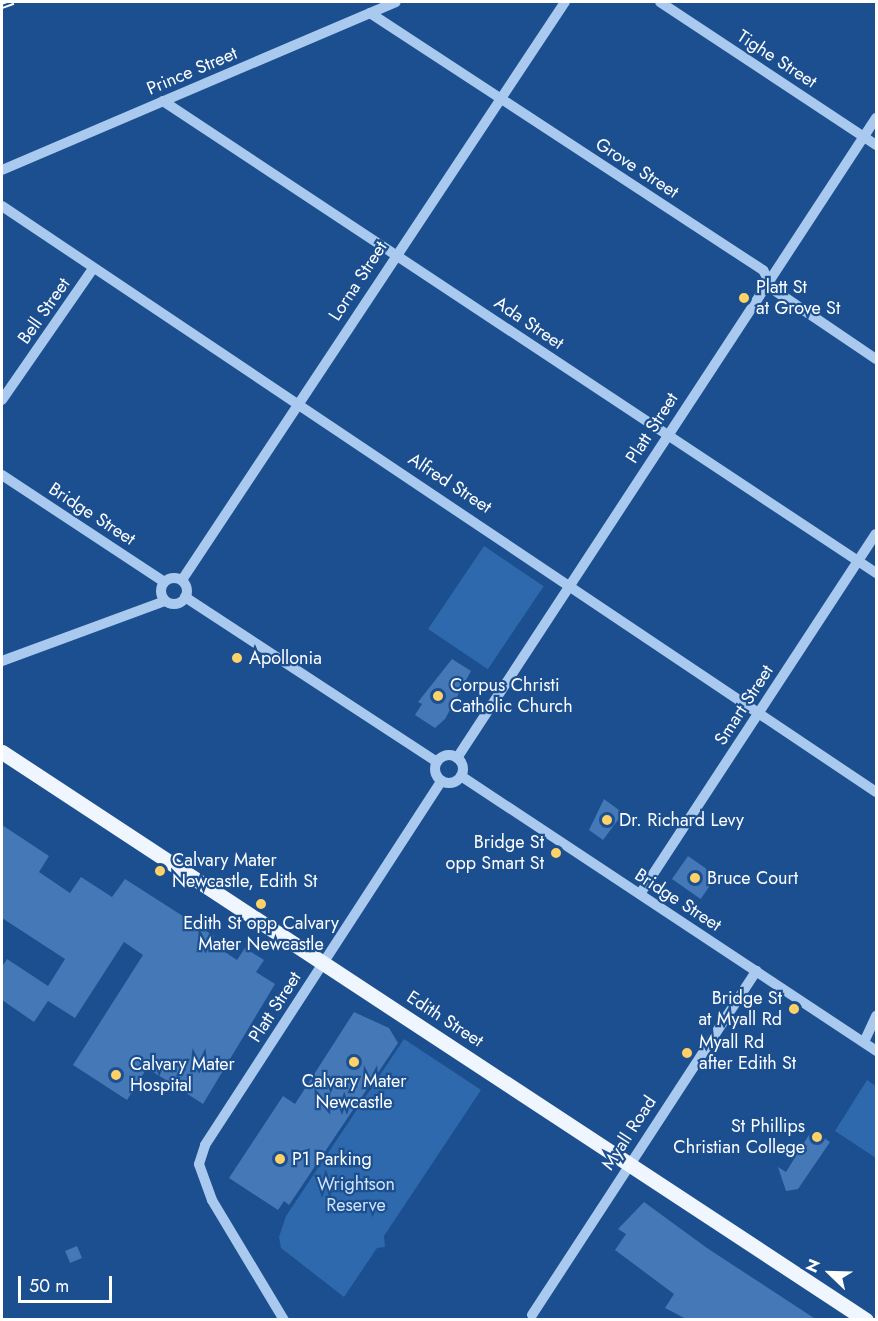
<!DOCTYPE html>
<style>
body{margin:0}
#map{position:relative;width:878px;height:1321px;overflow:hidden;background:#1b4f8f;font-family:Jost,sans-serif}
div>[style]{position:absolute}
[style*='--x']{left:calc(var(--x)*1px);top:calc(var(--y)*1px);width:calc(var(--w)*1px);rotate:calc(var(--a)*1deg)}
.green>*{inset:0;background:#2e69ad;transform-origin:0 0}
.building>*{inset:0;background:#4478b7;transform-origin:0 0}
.minor>*{height:10px;margin:-5px;padding:0 5px;transform-origin:5px;border-radius:5px;background:#a9c9ee}
.minor>.ring{margin:-5px;padding:0;box-sizing:content-box;background:none;border:10px solid #a9c9ee;border-radius:50%}
.major>*{height:15px;margin:-7.5px;padding:0 7.5px;transform-origin:7.5px;border-radius:7.5px;background:#f0f6ff}
.rail>*{height:6px;margin-top:-3px;transform-origin:0;background:repeating-linear-gradient(90deg,#1b4f8f 0 11px,#fff 0 22px);box-sizing:border-box;border-block:2px solid #fff}
.dots>*{width:16px;height:16px;translate:-50% -50%;box-sizing:border-box;border:3px solid #1b4f8f;border-radius:50%}
span{translate:-50% -50%;white-space:nowrap;text-align:center;line-height:1.15;-webkit-text-stroke:4.5px #1b4f8f;paint-order:stroke}
.street-label{font-size:18px;color:#fff}
.poi-label{font-size:18px;color:#fff}
.left{translate:0 -50%;text-align:left}
.right{translate:-100% -50%;text-align:right}
.park-label{font-size:18px;color:#cfe3fa}
.frame{position:absolute;inset:0;border:3px solid #fff;pointer-events:none}
.north{position:absolute;left:800px;top:1243px;width:60px;height:60px;-webkit-text-stroke:4px #1b4f8f;paint-order:stroke;rotate:293deg;font-size:16px;font-weight:700;line-height:24px;text-align:center;color:#fff}
.north::after{content:'';display:block;margin:auto;width:21px;height:27px;background:#fff;clip-path:polygon(50% 0,100% 100%,50% 72%,0 100%)}
.scale{position:absolute;left:18px;top:1276px;width:94px;height:27px;box-sizing:border-box;border:3px solid #fff;border-top:0;padding-left:8px;font-size:18px;line-height:21px;white-space:nowrap;color:#fff;-webkit-text-stroke:4px #1b4f8f;paint-order:stroke}
</style>
<div id="map">
<div class="green">
<i style="left:484px;top:546px;width:72px;height:100px;rotate:34deg"></i>
<i style="clip-path:polygon(404px 1039px,481px 1090px,384px 1236px,385px 1247px,377px 1248px,344px 1297px,281px 1248px,279px 1237px,286px 1216px)"></i>
<i style="clip-path:polygon(867px 1080px,876px 1086px,876px 1158px,835px 1131px)"></i>
</div>
<div class="building">
<i style="clip-path:polygon(452px 659px,471px 671px,445px 719px,435px 728px,415px 715px,422px 704px,418px 702px)"></i>
<i style="clip-path:polygon(604px 799px,623px 813px,603px 840px,589px 830px)"></i>
<i style="clip-path:polygon(2px 825px,49px 856px,39px 872px,70px 893px,81px 877px,112px 897px,125px 879px,214px 936px,210px 942px,237px 960px,245px 948px,264px 960px,256px 972px,275px 984px,203px 1104px,147px 1068px,127px 1100px,73px 1065px,143px 955px,124px 942px,75px 1018px,48px 1001px,34px 1022px,2px 1000px,2px 967px,7px 959px,48px 986px,65px 959px,2px 918px)"></i>
<i style="left:688px;top:856px;width:35px;height:28px;rotate:35deg"></i>
<i style="clip-path:polygon(354px 1012px,389px 1028px,398px 1043px,289px 1205px,284px 1201px,278px 1210px,229px 1178px,283px 1096px,295px 1104px)"></i>
<i style="clip-path:polygon(812px 1130px,830px 1142px,798px 1189px,786px 1191px,778px 1167px,786px 1172px)"></i>
<i style="clip-path:polygon(644px 1202px,707px 1248px,817px 1320px,688px 1320px,665px 1308px,674px 1294px,615px 1250px,626px 1234px,618px 1229px)"></i>
<i style="left:77px;top:1246px;width:13px;height:13px;rotate:67deg"></i>
</div>
<div class="minor">
<i style="--x:660;--y:2;--w:259;--a:33.5"></i>
<i style="--x:370;--y:13;--w:470;--a:33.2"></i>
<i style="--x:763;--y:270;--w:23;--a:61"></i>
<i style="--x:774;--y:290;--w:123;--a:34.1"></i>
<i style="--x:163;--y:101;--w:855;--a:33.5"></i>
<i style="--x:2;--y:170;--w:428;--a:-23.1"></i>
<i style="--x:2;--y:206;--w:1052;--a:33.84"></i>
<i style="--x:2;--y:400;--w:158;--a:-55.3"></i>
<i style="--x:2;--y:475;--w:194;--a:33.4"></i>
<i class="ring" style="left:161px;top:578px;width:16px;height:16px"></i>
<i style="--x:182;--y:580;--w:693;--a:-56.47"></i>
<i style="--x:185;--y:597;--w:301;--a:33.2"></i>
<i style="--x:2;--y:661;--w:174;--a:-20.2"></i>
<i class="ring" style="left:435px;top:755px;width:18px;height:18px"></i>
<i style="--x:457;--y:758;--w:765;--a:-56.79"></i>
<i style="--x:461;--y:776;--w:498;--a:33.5"></i>
<i style="--x:640;--y:894;--w:430;--a:-56.8"></i>
<i style="--x:864;--y:1042;--w:29;--a:-65"></i>
<i style="--x:532;--y:1315;--w:411;--a:-56.9"></i>
<i style="--x:284;--y:1320;--w:140;--a:-121"></i>
<i style="--x:212;--y:1200;--w:38;--a:-110"></i>
<i style="--x:199;--y:1164;--w:20;--a:-72"></i>
<i style="--x:205;--y:1145;--w:434;--a:-57"></i>
</div>
<div class="major">
<i style="--x:2;--y:752;--w:1034;--a:33.32"></i>
</div>
<div class="rail">
<i style="--x:2;--y:6;--w:12;--a:-20"></i>
</div>
<div class="dots">
<i style="left:744px;top:298px;background:#ffd166"></i>
<i style="left:237px;top:658px;background:#ffd166"></i>
<i style="left:438px;top:696px;background:#ffd166"></i>
<i style="left:607px;top:820px;background:#ffd166"></i>
<i style="left:556px;top:853px;background:#ffd166"></i>
<i style="left:160px;top:871px;background:#ffd166"></i>
<i style="left:695px;top:878px;background:#ffd166"></i>
<i style="left:261px;top:904px;background:#ffd166"></i>
<i style="left:794px;top:1009px;background:#ffd166"></i>
<i style="left:687px;top:1053px;background:#ffd166"></i>
<i style="left:354px;top:1062px;background:#ffd166"></i>
<i style="left:116px;top:1075px;background:#ffd166"></i>
<i style="left:817px;top:1137px;background:#ffd166"></i>
<i style="left:280px;top:1159px;background:#ffd166"></i>
</div>
<div class="street-label">
<span style="left:777px;top:59px;rotate:33deg">Tighe Street</span>
<span style="left:192px;top:71px;rotate:-23deg">Prince Street</span>
<span style="left:637px;top:168px;rotate:33deg">Grove Street</span>
<span style="left:358px;top:281px;rotate:-57deg">Lorna Street</span>
<span style="left:44px;top:311px;rotate:-55deg">Bell Street</span>
<span style="left:529px;top:323px;rotate:34deg">Ada Street</span>
<span style="left:652px;top:428px;rotate:-57deg">Platt Street</span>
<span style="left:450px;top:483px;rotate:33deg">Alfred Street</span>
<span style="left:92px;top:514px;rotate:33deg">Bridge Street</span>
<span style="left:744px;top:705px;rotate:-57deg">Smart Street</span>
<span style="left:678px;top:900px;rotate:33deg">Bridge Street</span>
<span style="left:275px;top:1007px;rotate:-57deg">Platt Street</span>
<span style="left:445px;top:1019px;rotate:33deg">Edith Street</span>
<span style="left:629px;top:1133px;rotate:-57deg">Myall Road</span>
</div>
<div class="poi-label">
<span class="left" style="left:756px;top:298px">Platt St<br>at Grove St</span>
<span class="left" style="left:249px;top:658px">Apollonia</span>
<span class="left" style="left:450px;top:696px">Corpus Christi<br>Catholic Church</span>
<span class="left" style="left:619px;top:820px">Dr. Richard Levy</span>
<span class="right" style="left:544px;top:853px">Bridge St<br>opp Smart St</span>
<span class="left" style="left:172px;top:871px">Calvary Mater<br>Newcastle, Edith St</span>
<span class="left" style="left:707px;top:878px">Bruce Court</span>
<span style="left:261px;top:934px">Edith St opp Calvary<br>Mater Newcastle</span>
<span class="right" style="left:782px;top:1009px">Bridge St<br>at Myall Rd</span>
<span class="left" style="left:699px;top:1053px">Myall Rd<br>after Edith St</span>
<span class="left" style="left:130px;top:1075px">Calvary Mater<br>Hospital</span>
<span style="left:354px;top:1092px">Calvary Mater<br>Newcastle</span>
<span class="right" style="left:805px;top:1137px">St Phillips<br>Christian College</span>
<span class="left" style="left:292px;top:1159px">P1 Parking</span>
</div>
<div class="park-label">
<span style="left:356px;top:1195px">Wrightson<br>Reserve</span>
</div>
<div class="frame"></div>
<div class="north">N</div>
<div class="scale">50 m</div>
</div>
